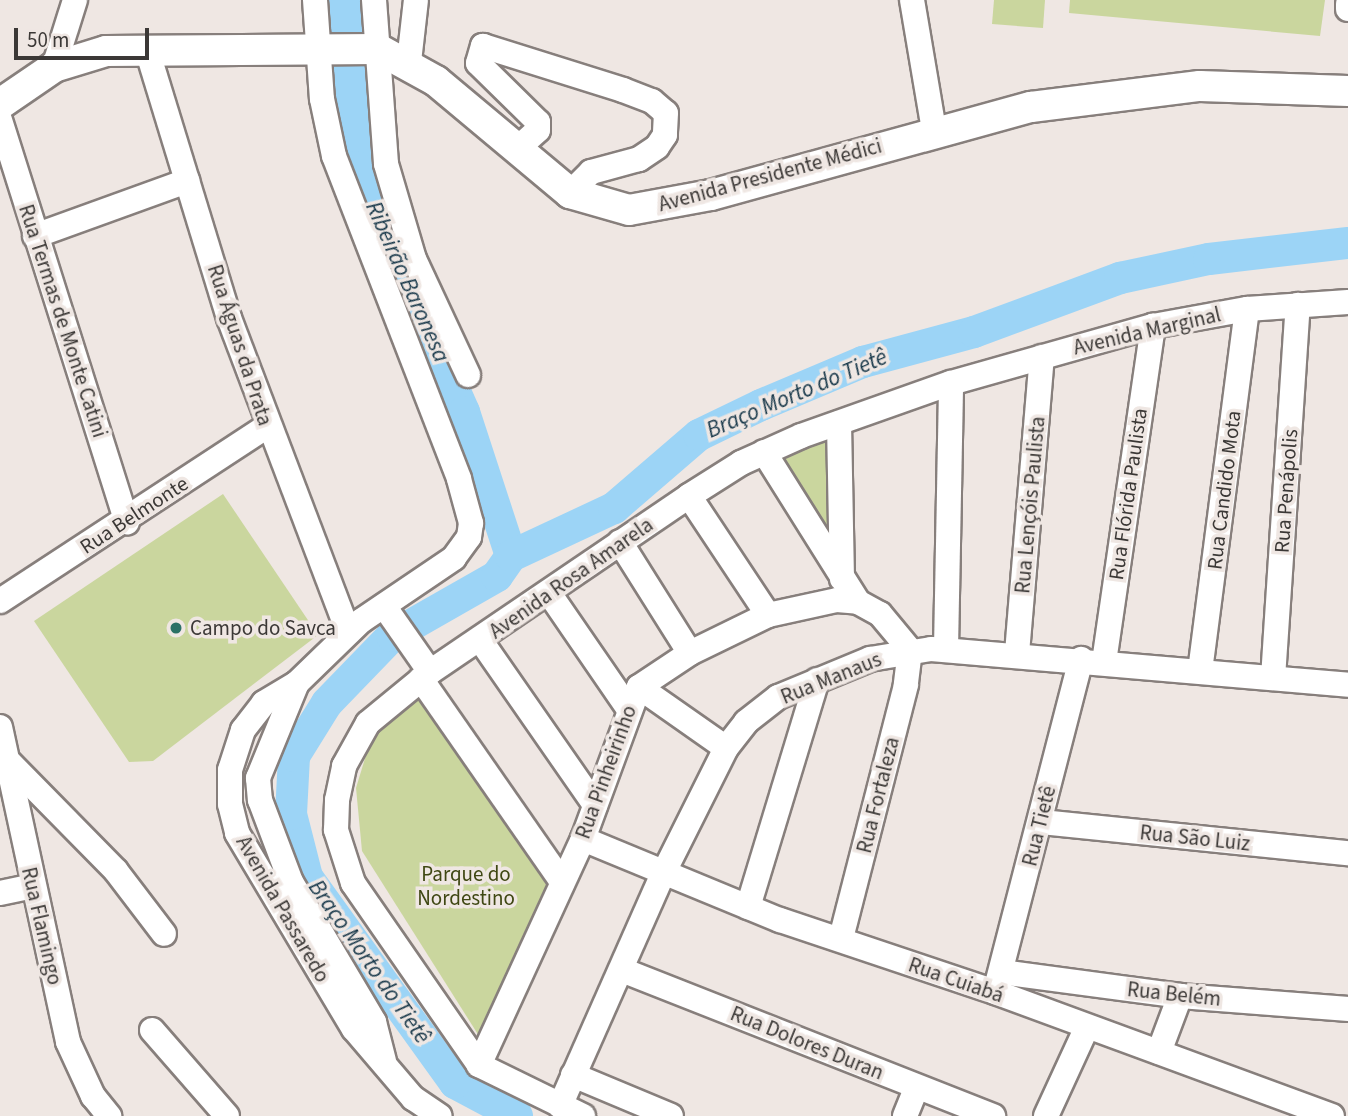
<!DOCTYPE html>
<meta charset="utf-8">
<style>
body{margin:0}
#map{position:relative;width:1348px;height:1116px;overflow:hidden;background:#efe7e3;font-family:"Source Sans 3",sans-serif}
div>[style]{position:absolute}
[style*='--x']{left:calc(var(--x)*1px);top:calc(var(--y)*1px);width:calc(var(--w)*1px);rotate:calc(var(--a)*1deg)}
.green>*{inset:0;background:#cad69e}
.river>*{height:32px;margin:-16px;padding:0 16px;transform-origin:16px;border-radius:16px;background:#9cd4f6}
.roads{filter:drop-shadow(2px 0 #877f7c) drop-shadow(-2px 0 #877f7c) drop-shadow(0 2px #877f7c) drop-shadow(0 -2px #877f7c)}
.minor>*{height:24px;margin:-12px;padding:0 12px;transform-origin:12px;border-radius:12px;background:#fff}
.major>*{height:30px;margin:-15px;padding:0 15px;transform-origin:15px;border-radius:15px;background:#fff}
.dots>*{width:19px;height:19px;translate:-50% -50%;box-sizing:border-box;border:4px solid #efe7e3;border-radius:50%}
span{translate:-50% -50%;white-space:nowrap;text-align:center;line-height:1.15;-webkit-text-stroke:7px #efe7e3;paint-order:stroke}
.street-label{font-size:21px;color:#3b3836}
.poi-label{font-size:21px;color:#3b3836}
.left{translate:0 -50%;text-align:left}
.park-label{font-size:21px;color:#3f4713}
.water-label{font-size:23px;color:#18384a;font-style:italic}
.scale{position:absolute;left:14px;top:28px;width:135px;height:32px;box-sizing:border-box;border:4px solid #3b3836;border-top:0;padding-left:9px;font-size:21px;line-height:24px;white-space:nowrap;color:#3b3836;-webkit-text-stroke:5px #efe7e3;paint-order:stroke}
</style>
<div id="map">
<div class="green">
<i style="clip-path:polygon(994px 0,1045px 0,1043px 28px,992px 24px)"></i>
<i style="clip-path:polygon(1070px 0,1325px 0,1320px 36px,1069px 13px)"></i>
<i style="clip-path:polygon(832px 439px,836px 562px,778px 456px)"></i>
<i style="clip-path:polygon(223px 494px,318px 635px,153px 761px,129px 762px,34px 621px)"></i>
<i style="clip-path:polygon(421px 694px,551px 884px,479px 1036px,362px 851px,356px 788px,370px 742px,405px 703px)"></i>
</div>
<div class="river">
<i style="--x:345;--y:0;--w:167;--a:86.2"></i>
<i style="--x:356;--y:167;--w:268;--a:66.2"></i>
<i style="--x:464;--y:412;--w:151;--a:71.9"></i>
<i style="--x:517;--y:1116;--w:70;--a:-152"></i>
<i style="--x:455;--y:1083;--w:254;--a:-125.7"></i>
<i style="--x:307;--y:877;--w:65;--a:-104.3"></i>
<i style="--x:291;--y:814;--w:58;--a:-87"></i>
<i style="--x:294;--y:756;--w:62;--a:-58.1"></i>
<i style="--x:327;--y:703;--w:93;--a:-45.9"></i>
<i style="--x:392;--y:636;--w:121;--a:-29.7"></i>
<i style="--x:497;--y:576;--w:24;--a:-55"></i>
<i style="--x:511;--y:556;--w:114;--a:-25"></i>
<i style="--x:614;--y:508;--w:112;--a:-40.7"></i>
<i style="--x:699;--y:435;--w:69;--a:-25.8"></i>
<i style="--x:761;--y:405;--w:111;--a:-22.9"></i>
<i style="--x:863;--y:362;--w:115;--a:-15.1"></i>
<i style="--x:974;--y:332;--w:156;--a:-20.3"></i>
<i style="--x:1120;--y:278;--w:91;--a:-12.1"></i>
<i style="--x:1209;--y:259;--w:140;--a:-6.6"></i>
</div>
<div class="roads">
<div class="minor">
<i style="--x:315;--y:0;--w:99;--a:86"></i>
<i style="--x:322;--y:99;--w:58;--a:78.1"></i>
<i style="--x:334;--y:156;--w:346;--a:68.8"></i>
<i style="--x:459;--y:479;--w:46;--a:74.7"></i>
<i style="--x:471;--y:523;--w:14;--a:98"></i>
<i style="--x:469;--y:537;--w:26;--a:126"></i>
<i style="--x:454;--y:558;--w:112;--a:145.9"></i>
<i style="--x:361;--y:621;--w:89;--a:135.9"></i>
<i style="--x:297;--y:683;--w:39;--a:149"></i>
<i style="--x:264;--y:703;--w:34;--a:128"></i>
<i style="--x:243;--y:730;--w:42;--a:108"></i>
<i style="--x:230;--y:770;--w:34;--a:90"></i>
<i style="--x:230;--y:804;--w:30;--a:76"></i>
<i style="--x:237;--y:833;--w:228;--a:59.2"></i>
<i style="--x:354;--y:1029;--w:91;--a:49.5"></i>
<i style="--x:413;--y:1098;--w:32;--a:34"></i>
<i style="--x:374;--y:0;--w:164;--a:85.8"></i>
<i style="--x:386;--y:164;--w:99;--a:73.6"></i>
<i style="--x:414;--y:259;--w:128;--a:65"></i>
<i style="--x:912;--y:0;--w:132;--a:80.4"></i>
<i style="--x:1348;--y:4;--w:5;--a:90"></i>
<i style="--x:148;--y:53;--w:277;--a:73"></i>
<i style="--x:229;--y:318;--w:336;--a:69.2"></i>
<i style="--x:409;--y:62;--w:62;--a:-83.6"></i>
<i style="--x:54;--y:67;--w:70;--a:-72.6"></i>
<i style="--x:0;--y:120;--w:422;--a:72.5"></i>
<i style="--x:517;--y:149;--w:28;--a:-42"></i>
<i style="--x:538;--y:130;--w:8;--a:-90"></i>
<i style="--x:538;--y:122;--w:84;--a:-135.5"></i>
<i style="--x:478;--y:63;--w:18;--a:-74"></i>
<i style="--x:483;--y:46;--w:147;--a:17.4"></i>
<i style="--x:623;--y:90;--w:31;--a:21"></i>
<i style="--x:652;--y:101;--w:18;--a:41"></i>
<i style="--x:666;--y:113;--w:22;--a:93"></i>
<i style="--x:665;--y:135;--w:14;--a:124"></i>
<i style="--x:657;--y:147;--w:22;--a:146"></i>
<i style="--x:639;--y:159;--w:50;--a:164.8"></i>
<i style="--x:591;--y:172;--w:30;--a:135"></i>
<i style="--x:35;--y:236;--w:162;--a:-19.9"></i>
<i style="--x:839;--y:423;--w:156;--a:88.9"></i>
<i style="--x:764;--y:452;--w:177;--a:57.9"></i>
<i style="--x:689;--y:496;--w:143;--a:56.4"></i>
<i style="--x:620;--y:542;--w:131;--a:57.8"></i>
<i style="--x:549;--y:593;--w:140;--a:55.5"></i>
<i style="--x:0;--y:601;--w:318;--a:-33.2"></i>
<i style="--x:384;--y:606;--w:80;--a:55.1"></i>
<i style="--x:481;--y:641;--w:200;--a:55.2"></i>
<i style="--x:946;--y:649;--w:266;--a:-88.9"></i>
<i style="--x:1017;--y:653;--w:297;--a:-85.2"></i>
<i style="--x:1104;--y:662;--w:340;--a:-81.7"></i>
<i style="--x:1200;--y:671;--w:365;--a:-82.6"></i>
<i style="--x:1273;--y:678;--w:374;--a:-86.2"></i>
<i style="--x:421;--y:679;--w:247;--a:55.2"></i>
<i style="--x:297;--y:683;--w:103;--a:112.3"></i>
<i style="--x:258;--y:778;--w:22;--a:85"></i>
<i style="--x:260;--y:800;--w:88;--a:69.3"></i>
<i style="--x:291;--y:882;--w:163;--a:59.3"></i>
<i style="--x:374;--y:1022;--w:40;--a:75.6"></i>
<i style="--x:639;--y:687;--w:106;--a:35"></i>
<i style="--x:0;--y:727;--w:322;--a:77.8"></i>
<i style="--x:68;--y:1042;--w:60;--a:65.2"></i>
<i style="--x:93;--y:1096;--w:26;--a:51"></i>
<i style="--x:10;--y:763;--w:151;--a:45.5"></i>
<i style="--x:116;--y:871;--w:79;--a:52.7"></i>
<i style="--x:1041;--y:822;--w:309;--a:5.8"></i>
<i style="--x:583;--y:839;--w:213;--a:22.4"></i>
<i style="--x:780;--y:920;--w:227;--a:18.5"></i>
<i style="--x:995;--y:992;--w:359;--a:20.2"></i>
<i style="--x:0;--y:893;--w:33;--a:-12"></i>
<i style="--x:748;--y:907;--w:237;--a:-73.1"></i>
<i style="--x:622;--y:970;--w:399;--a:21.5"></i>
<i style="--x:1001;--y:972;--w:181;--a:7.6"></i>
<i style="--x:1180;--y:996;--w:169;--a:4.4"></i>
<i style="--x:996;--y:988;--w:340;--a:-75.5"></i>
<i style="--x:152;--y:1030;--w:114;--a:48.9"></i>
<i style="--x:1159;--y:1052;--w:60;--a:-69.4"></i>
<i style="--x:479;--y:1065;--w:249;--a:-65.3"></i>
<i style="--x:583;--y:839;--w:162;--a:-69.8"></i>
<i style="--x:639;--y:687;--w:61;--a:-33.7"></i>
<i style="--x:690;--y:653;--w:87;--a:-26"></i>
<i style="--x:768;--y:615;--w:71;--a:-12.3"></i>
<i style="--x:837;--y:600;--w:21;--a:5"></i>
<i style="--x:858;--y:602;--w:25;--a:29"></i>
<i style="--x:880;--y:614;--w:47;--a:50.2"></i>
<i style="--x:910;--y:650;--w:35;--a:97"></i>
<i style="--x:906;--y:685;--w:262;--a:104.4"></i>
<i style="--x:573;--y:1075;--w:106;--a:22.7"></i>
<i style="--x:560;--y:1106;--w:254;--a:-66.1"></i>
<i style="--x:663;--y:874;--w:141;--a:-63.4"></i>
<i style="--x:726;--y:748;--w:33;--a:-52"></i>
<i style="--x:746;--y:722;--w:41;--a:-38"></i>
<i style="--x:778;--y:697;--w:100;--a:-22.4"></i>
<i style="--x:870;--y:659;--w:62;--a:-9.3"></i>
<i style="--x:931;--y:649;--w:419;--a:4.9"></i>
<i style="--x:583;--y:1116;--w:116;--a:-153.9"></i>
<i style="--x:479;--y:1065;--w:221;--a:-124.7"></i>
<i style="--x:353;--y:883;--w:56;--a:-107.8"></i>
<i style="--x:336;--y:830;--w:30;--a:-88"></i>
<i style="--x:337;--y:800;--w:35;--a:-78"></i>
<i style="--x:344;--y:766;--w:49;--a:-60.8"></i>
<i style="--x:368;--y:723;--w:80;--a:-39.4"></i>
<i style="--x:430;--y:672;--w:313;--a:-34.2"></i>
<i style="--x:689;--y:496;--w:62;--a:-32.4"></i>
<i style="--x:741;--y:463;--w:66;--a:-24.2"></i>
<i style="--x:801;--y:436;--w:159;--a:-19.5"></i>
<i style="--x:951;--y:383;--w:210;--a:-15.8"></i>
<i style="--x:1153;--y:326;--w:96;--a:-10.3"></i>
<i style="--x:1247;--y:309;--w:101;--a:-4"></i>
<i style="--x:905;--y:1116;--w:31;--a:-68"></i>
<i style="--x:1046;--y:1116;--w:98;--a:-65.3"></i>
</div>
<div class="major">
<i style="--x:0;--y:104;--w:65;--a:-34.4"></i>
<i style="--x:54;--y:67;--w:54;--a:-17.1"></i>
<i style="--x:106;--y:51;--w:272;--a:-0.4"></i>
<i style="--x:378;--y:49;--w:66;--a:28.9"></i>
<i style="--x:436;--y:81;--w:175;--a:39.9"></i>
<i style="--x:570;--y:193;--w:61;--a:16.1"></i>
<i style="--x:629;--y:210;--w:83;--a:-10.4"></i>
<i style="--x:711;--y:195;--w:332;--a:-15.4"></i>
<i style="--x:1031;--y:107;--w:170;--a:-7.1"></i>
<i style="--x:1200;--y:86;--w:148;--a:1.9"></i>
</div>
</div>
<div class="dots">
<i style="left:176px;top:628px;background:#2c7166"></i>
</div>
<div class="street-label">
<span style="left:770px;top:175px;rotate:-15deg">Avenida Presidente Médici</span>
<span style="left:63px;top:321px;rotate:72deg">Rua Termas de Monte Catini</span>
<span style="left:1147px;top:331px;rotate:-13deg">Avenida Marginal</span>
<span style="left:240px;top:345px;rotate:72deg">Rua Águas da Prata</span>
<span style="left:1224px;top:490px;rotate:-83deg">Rua Candido Mota</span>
<span style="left:1286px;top:491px;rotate:-86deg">Rua Penápolis</span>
<span style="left:1128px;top:494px;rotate:-82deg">Rua Flórida Paulista</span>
<span style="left:1030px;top:505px;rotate:-85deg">Rua Lençóis Paulista</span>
<span style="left:134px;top:515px;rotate:-33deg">Rua Belmonte</span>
<span style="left:571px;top:578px;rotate:-35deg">Avenida Rosa Amarela</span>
<span style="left:831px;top:678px;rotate:-22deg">Rua Manaus</span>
<span style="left:606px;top:772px;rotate:-70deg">Rua Pinheirinho</span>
<span style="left:878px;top:795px;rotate:-76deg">Rua Fortaleza</span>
<span style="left:1039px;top:826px;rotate:-76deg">Rua Tietê</span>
<span style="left:1195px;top:838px;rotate:6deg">Rua São Luiz</span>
<span style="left:283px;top:909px;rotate:60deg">Avenida Passaredo</span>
<span style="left:42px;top:926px;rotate:77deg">Rua Flamingo</span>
<span style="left:956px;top:980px;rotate:19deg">Rua Cuiabá</span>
<span style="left:1174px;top:994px;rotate:6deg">Rua Belém</span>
<span style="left:807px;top:1043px;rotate:22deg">Rua Dolores Duran</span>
</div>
<div class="poi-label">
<span class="left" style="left:190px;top:628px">Campo do Savca</span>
</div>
<div class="park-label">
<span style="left:466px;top:886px">Parque do<br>Nordestino</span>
</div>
<div class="water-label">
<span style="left:407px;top:282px;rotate:66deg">Ribeirão Baronesa</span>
<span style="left:797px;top:394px;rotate:-23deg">Braço Morto do Tietê</span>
<span style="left:369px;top:962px;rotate:55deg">Braço Morto do Tietê</span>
</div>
<div class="scale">50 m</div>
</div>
